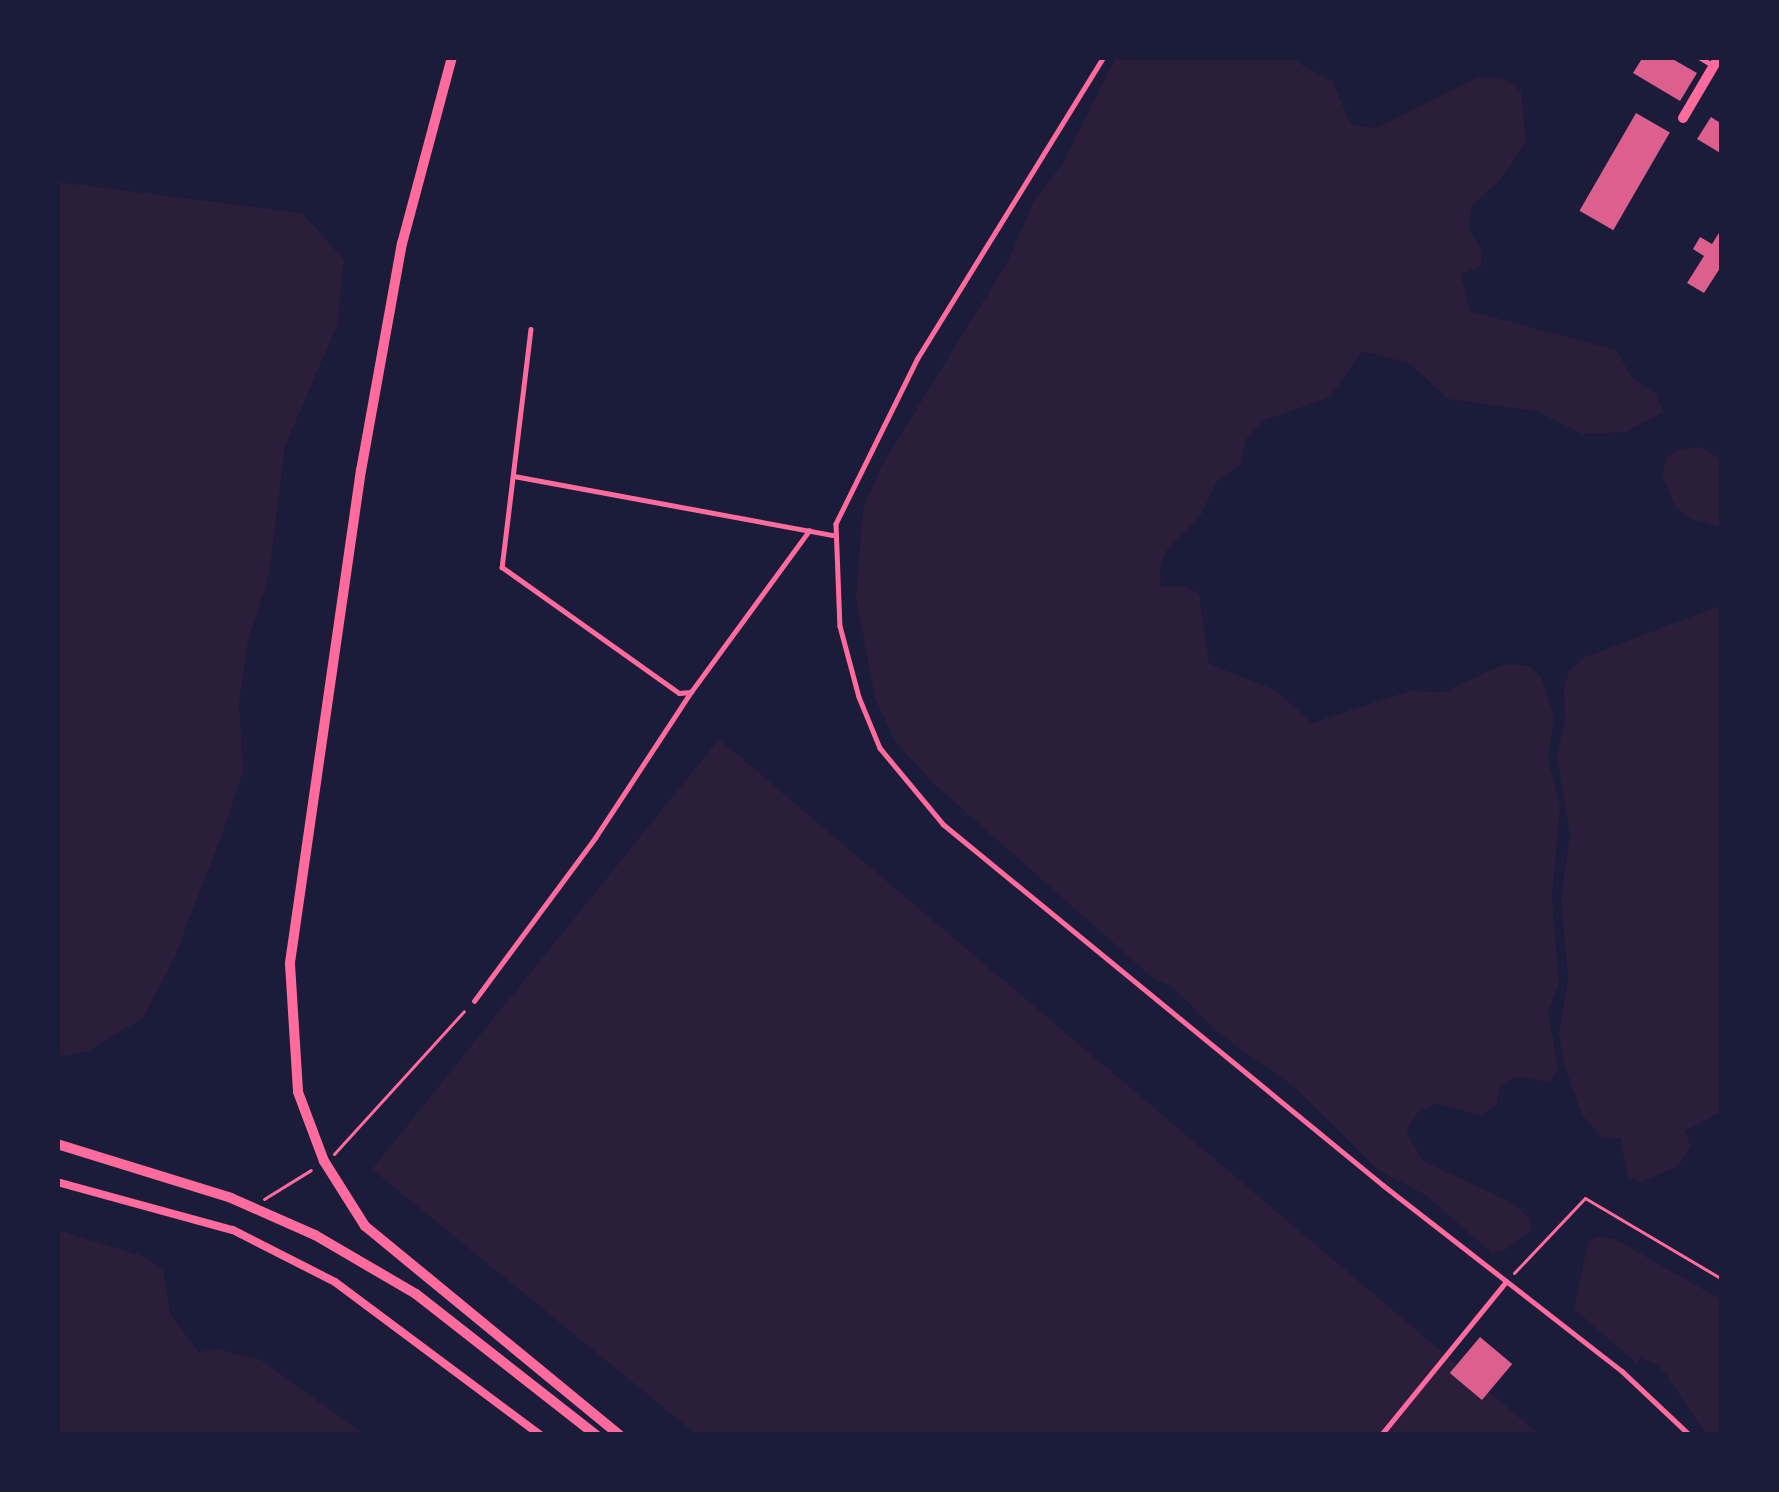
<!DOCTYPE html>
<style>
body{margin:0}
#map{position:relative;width:1779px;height:1492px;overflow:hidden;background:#1b1b3a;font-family:"Noto Sans",sans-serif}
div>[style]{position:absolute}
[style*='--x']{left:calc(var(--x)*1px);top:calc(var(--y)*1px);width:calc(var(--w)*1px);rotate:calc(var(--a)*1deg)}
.green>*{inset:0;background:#2a1e3b}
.building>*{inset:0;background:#dd5f8e;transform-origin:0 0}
.path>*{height:3px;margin:-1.5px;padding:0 1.5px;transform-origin:1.5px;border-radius:1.5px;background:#ff6b9d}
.service>*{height:4.5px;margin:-2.25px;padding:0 2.25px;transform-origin:2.25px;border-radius:2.25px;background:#ff6b9d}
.pedestrian>*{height:8px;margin:-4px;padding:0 4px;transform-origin:4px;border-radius:4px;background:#ff6b9d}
.minor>*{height:10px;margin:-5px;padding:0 5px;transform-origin:5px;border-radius:5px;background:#ff6b9d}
span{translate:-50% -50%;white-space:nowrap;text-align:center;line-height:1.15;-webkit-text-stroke:12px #1b1b3a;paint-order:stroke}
.frame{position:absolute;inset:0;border:60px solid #1b1b3a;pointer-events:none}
</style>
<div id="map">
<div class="green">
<i style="clip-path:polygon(1116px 57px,1288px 57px,1333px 82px,1351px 125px,1377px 128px,1477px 78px,1501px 78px,1521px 91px,1526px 142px,1499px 181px,1471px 206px,1469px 230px,1482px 251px,1481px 267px,1461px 274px,1470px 311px,1616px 350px,1633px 379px,1655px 393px,1664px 412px,1625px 432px,1582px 434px,1537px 411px,1448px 399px,1409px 363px,1362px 351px,1330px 397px,1262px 421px,1246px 439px,1240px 465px,1217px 481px,1201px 515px,1166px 551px,1160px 566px,1161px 586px,1188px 587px,1199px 595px,1209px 664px,1275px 690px,1312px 723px,1409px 691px,1444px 692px,1502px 665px,1530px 666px,1542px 679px,1554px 717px,1548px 759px,1560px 806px,1552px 896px,1559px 982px,1548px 1012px,1558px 1068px,1550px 1082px,1515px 1077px,1499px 1089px,1497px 1105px,1480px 1115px,1435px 1103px,1415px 1115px,1406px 1132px,1423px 1161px,1511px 1202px,1527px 1216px,1532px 1229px,1505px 1250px,1492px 1253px,1427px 1196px,1377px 1169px,1293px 1086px,1217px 1032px,1172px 986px,1153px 978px,933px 783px,895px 741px,875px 698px,856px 597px,863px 509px,882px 465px,1008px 261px,1034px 201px,1063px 163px)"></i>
<i style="clip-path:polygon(57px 182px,302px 213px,344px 260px,337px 325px,285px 446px,269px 575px,248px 640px,239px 703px,243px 771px,223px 832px,174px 958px,143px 1018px,86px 1052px,57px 1056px)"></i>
<i style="clip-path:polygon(1701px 447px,1722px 460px,1722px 528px,1690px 518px,1675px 506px,1662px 475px,1667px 457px,1679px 449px)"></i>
<i style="clip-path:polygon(1722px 605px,1722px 1111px,1685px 1131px,1691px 1147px,1678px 1166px,1641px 1182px,1628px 1177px,1620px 1138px,1602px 1138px,1582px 1115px,1564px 1064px,1559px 1033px,1568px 978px,1561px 898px,1570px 835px,1557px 758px,1565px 718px,1564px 688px,1569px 671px,1585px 657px)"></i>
<i style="clip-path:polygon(719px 739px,1540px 1435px,697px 1435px,372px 1169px)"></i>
<i style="clip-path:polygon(57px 1230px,143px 1256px,163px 1270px,170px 1313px,198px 1352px,218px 1349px,261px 1360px,365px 1435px,57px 1435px)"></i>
<i style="clip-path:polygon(1597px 1237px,1613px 1238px,1722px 1300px,1722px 1435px,1707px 1435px,1659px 1365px,1640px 1358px,1638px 1364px,1574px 1309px,1588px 1242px)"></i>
</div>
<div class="building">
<i style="clip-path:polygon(1643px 57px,1669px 57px,1697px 73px,1680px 101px,1633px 73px)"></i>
<i style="left:1636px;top:113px;width:39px;height:113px;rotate:30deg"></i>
<i style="clip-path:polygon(1711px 117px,1722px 124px,1722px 154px,1697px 139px)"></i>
<i style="clip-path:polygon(1722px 228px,1722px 265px,1704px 293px,1687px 283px,1704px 256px,1693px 249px,1700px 237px,1712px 244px)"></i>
<i style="left:1480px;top:1337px;width:42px;height:47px;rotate:40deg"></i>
</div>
<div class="path">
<i style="--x:334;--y:1154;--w:193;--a:-47.7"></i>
<i style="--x:264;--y:1199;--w:55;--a:-31.7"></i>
<i style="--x:1514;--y:1273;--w:103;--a:-46.6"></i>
<i style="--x:1585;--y:1198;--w:159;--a:30.6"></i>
</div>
<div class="service">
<i style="--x:1104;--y:57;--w:354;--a:121.7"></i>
<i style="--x:918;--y:358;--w:185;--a:116.3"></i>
<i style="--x:836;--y:524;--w:102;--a:87.8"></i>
<i style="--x:840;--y:626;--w:73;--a:75"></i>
<i style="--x:859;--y:697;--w:55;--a:67.6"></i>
<i style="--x:880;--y:748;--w:99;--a:50.3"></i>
<i style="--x:943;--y:824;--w:569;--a:39.37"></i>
<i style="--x:1383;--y:1185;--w:303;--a:37.9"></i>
<i style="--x:1622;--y:1371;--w:93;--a:43.3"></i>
<i style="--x:1699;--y:57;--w:17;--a:31"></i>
<i style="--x:531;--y:329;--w:240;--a:96.9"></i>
<i style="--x:502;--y:567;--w:217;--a:35.4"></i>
<i style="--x:679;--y:693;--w:12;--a:-5"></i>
<i style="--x:691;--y:692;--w:200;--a:-53.8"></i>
<i style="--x:514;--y:476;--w:324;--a:10.5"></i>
<i style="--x:474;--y:1001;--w:203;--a:-53.4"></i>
<i style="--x:595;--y:838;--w:175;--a:-56.7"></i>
<i style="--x:1381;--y:1435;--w:198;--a:-50.8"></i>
</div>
<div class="pedestrian">
<i style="--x:57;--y:1182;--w:182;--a:15.3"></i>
<i style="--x:233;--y:1230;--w:114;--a:27"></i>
<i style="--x:335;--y:1282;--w:256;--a:36.7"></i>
</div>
<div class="minor">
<i style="--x:452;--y:57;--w:193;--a:105"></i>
<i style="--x:402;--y:243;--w:231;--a:100.2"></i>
<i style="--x:361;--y:470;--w:499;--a:98.2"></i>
<i style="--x:290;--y:964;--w:128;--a:86.4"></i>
<i style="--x:298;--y:1092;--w:74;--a:69.4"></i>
<i style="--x:324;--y:1161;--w:77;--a:57.8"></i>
<i style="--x:365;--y:1226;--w:329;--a:39.4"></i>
<i style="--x:1683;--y:118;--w:71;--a:-59.5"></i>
<i style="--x:57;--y:1144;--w:182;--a:17.2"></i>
<i style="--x:231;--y:1198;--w:92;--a:23.8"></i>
<i style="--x:315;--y:1235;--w:117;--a:30.3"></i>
<i style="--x:416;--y:1294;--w:229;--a:38.1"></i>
</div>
<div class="frame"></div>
</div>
